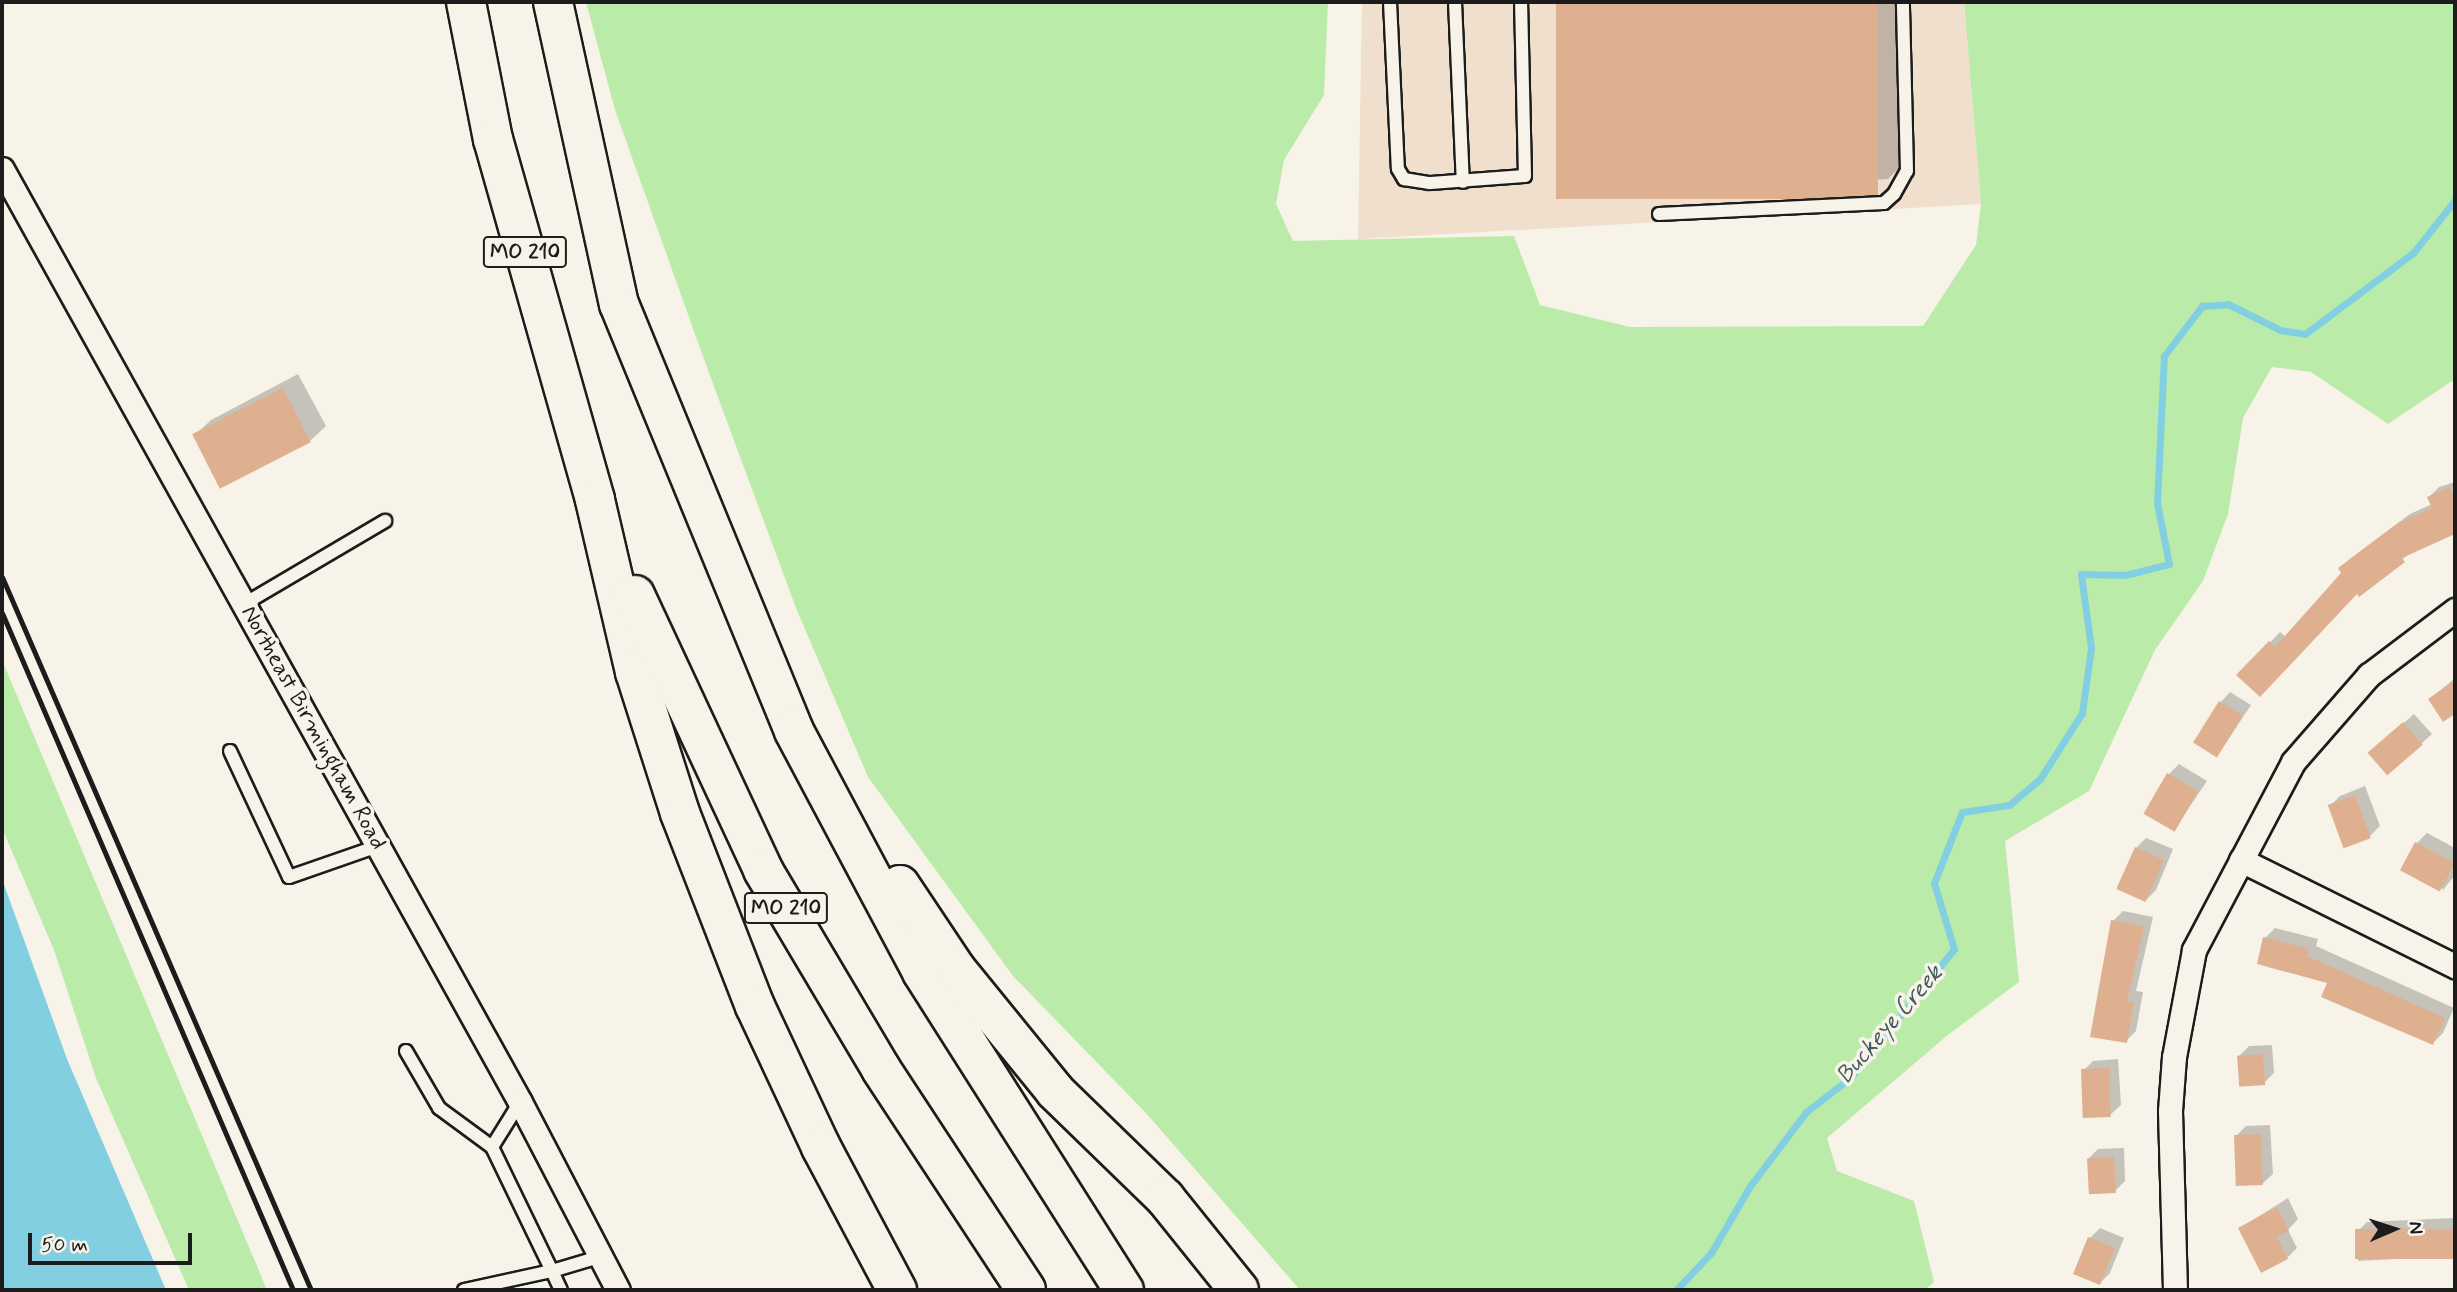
<!DOCTYPE html>
<style>
body{margin:0}
#map{position:relative;width:2457px;height:1292px;overflow:hidden;background:#f7f3e8;font-family:Mynerve,sans-serif}
div>[style]{position:absolute}
[style*='--x']{left:calc(var(--x)*1px);top:calc(var(--y)*1px);width:calc(var(--w)*1px);rotate:calc(var(--a)*1deg)}
.built>*{inset:0;background:#f0dfcd}
.green>*{inset:0;background:#bbeba9}
.water>*{inset:0;background:#83cfe2}
.shadow>*{inset:0;background:#0003}
.stream>*{height:7px;margin:-3.5px;padding:0 3.5px;transform-origin:3.5px;border-radius:3.5px;background:#83cfe2}
.building>*{inset:0;background:#deb08f;transform-origin:0 0}
.roads{filter:drop-shadow(2px 0 #1c1c1c) drop-shadow(-2px 0 #1c1c1c) drop-shadow(0 2px #1c1c1c) drop-shadow(0 -2px #1c1c1c)}
.lane>*{height:12px;margin:-6px;padding:0 6px;transform-origin:6px;border-radius:6px;background:#f7f3e8}
.street>*{height:23px;margin:-11.5px;padding:0 11.5px;transform-origin:11.5px;border-radius:11.5px;background:#f7f3e8}
.highway>*{height:38px;margin:-19px;padding:0 19px;transform-origin:19px;border-radius:19px;background:#f7f3e8}
.rail>*{height:5px;margin:-2.5px;padding:0 2.5px;transform-origin:2.5px;border-radius:2.5px;background:#1c1c1c}
span{translate:-50% -50%;white-space:nowrap;text-align:center;line-height:1.15;-webkit-text-stroke:7px #f7f3e8;paint-order:stroke}
.shield-label span{padding:2px 5px;background:#f7f3e8;border:2px solid;border-radius:5px;-webkit-text-stroke-width:0}
.shield-label{font-size:21px;color:#1c1c1c;font-weight:700}
.street-label{font-size:23px;color:#1c1c1c}
.water-label{font-size:24px;color:#405b61;font-style:italic}
.frame{position:absolute;inset:0;border:4px solid #1c1c1c;pointer-events:none}
.north{position:absolute;left:2359px;top:1194px;width:70px;height:70px;-webkit-text-stroke:5px #f7f3e8;paint-order:stroke;rotate:87deg;font-size:19px;font-weight:700;line-height:28px;text-align:center;color:#1c1c1c}
.north::after{content:'';display:block;margin:auto;width:24px;height:32px;background:#1c1c1c;clip-path:polygon(50% 0,100% 100%,50% 72%,0 100%)}
.scale{position:absolute;left:28px;top:1233px;width:164px;height:32px;box-sizing:border-box;border:4px solid #1c1c1c;border-top:0;padding-left:9px;font-size:21px;line-height:24px;white-space:nowrap;color:#1c1c1c;-webkit-text-stroke:5px #f7f3e8;paint-order:stroke}
</style>
<div id="map">
<div class="built">
<i style="clip-path:polygon(1362px 2px,1964px 2px,1981px 204px,1358px 239px)"></i>
</div>
<div class="green">
<i style="clip-path:polygon(586px 2px,1328px 2px,1324px 95px,1284px 160px,1276px 204px,1293px 241px,1514px 236px,1540px 305px,1630px 327px,1923px 326px,1976px 245px,1981px 204px,1964px 2px,2455px 2px,2455px 379px,2388px 424px,2311px 372px,2272px 367px,2243px 418px,2228px 514px,2203px 581px,2155px 650px,2089px 791px,2005px 841px,2019px 982px,1949px 1034px,1827px 1138px,1837px 1171px,1914px 1201px,1934px 1282px,1925px 1290px,1300px 1290px,1146px 1113px,1013px 976px,868px 777px,796px 608px,705px 362px,615px 110px)"></i>
<i style="clip-path:polygon(2px 660px,267px 1290px,189px 1290px,96px 1078px,54px 950px,2px 828px)"></i>
</div>
<div class="water">
<i style="clip-path:polygon(2px 879px,67px 1059px,166px 1290px,2px 1290px)"></i>
</div>
<div class="shadow">
<i style="clip-path:polygon(1558px 2px,1899px 2px,1909px 158px,1888px 179px,1565px 197px)"></i>
<i style="clip-path:polygon(298px 374px,326px 426px,310px 441px,195px 435px,211px 420px)"></i>
<i style="clip-path:polygon(2455px 482px,2455px 532px,2415px 550px,2239px 675px,2280px 632px,2286px 637px,2343px 573px,2340px 569px,2350px 559px,2410px 514px,2432px 504px,2429px 497px,2439px 487px)"></i>
<i style="clip-path:polygon(2455px 678px,2455px 711px,2444px 720px,2430px 699px)"></i>
<i style="clip-path:polygon(2230px 692px,2251px 705px,2218px 755px,2220px 703px)"></i>
<i style="clip-path:polygon(2414px 714px,2432px 734px,2388px 774px,2380px 744px)"></i>
<i style="clip-path:polygon(2179px 764px,2207px 781px,2174px 830px,2169px 774px)"></i>
<i style="clip-path:polygon(2365px 786px,2380px 826px,2370px 836px,2345px 846px,2330px 806px,2340px 796px)"></i>
<i style="clip-path:polygon(2427px 833px,2455px 848px,2455px 875px,2443px 890px,2417px 843px)"></i>
<i style="clip-path:polygon(2146px 838px,2173px 849px,2156px 890px,2146px 900px,2136px 848px)"></i>
<i style="clip-path:polygon(2123px 911px,2153px 917px,2136px 991px,2143px 992px,2136px 1031px,2126px 1041px,2113px 921px)"></i>
<i style="clip-path:polygon(2275px 928px,2318px 939px,2316px 946px,2454px 1008px,2443px 1033px,2433px 1043px,2323px 996px,2330px 982px,2265px 938px)"></i>
<i style="clip-path:polygon(2272px 1045px,2274px 1073px,2264px 1083px,2239px 1056px,2249px 1046px)"></i>
<i style="clip-path:polygon(2118px 1059px,2121px 1105px,2110px 1115px,2083px 1071px,2093px 1061px)"></i>
<i style="clip-path:polygon(2270px 1125px,2273px 1174px,2262px 1184px,2236px 1136px,2246px 1126px)"></i>
<i style="clip-path:polygon(2124px 1148px,2125px 1181px,2115px 1191px,2088px 1159px,2098px 1149px)"></i>
<i style="clip-path:polygon(2288px 1198px,2298px 1219px,2288px 1230px,2297px 1248px,2287px 1258px,2240px 1228px)"></i>
<i style="clip-path:polygon(2455px 1218px,2455px 1256px,2358px 1261px,2357px 1232px,2367px 1222px)"></i>
<i style="clip-path:polygon(2100px 1228px,2124px 1238px,2110px 1273px,2100px 1283px,2090px 1238px)"></i>
</div>
<div class="stream">
<i style="--x:1676;--y:1290;--w:51;--a:-46.6"></i>
<i style="--x:1711;--y:1253;--w:78;--a:-59.8"></i>
<i style="--x:1750;--y:1186;--w:93;--a:-52.9"></i>
<i style="--x:1806;--y:1112;--w:57;--a:-37.9"></i>
<i style="--x:1851;--y:1077;--w:164;--a:-51.2"></i>
<i style="--x:1954;--y:949;--w:69;--a:-106.9"></i>
<i style="--x:1934;--y:883;--w:76;--a:-68.5"></i>
<i style="--x:1962;--y:812;--w:48;--a:-8.5"></i>
<i style="--x:2009;--y:805;--w:40;--a:-40"></i>
<i style="--x:2040;--y:779;--w:78;--a:-57.5"></i>
<i style="--x:2082;--y:713;--w:66;--a:-82.1"></i>
<i style="--x:2091;--y:648;--w:75;--a:-97.7"></i>
<i style="--x:2081;--y:574;--w:44;--a:1.3"></i>
<i style="--x:2125;--y:575;--w:45;--a:-14"></i>
<i style="--x:2169;--y:564;--w:62;--a:-101.1"></i>
<i style="--x:2157;--y:503;--w:147;--a:-87.3"></i>
<i style="--x:2164;--y:356;--w:63;--a:-52.8"></i>
<i style="--x:2202;--y:306;--w:26;--a:-4"></i>
<i style="--x:2228;--y:304;--w:58;--a:26.6"></i>
<i style="--x:2280;--y:330;--w:25;--a:9"></i>
<i style="--x:2305;--y:334;--w:135;--a:-36.9"></i>
<i style="--x:2413;--y:253;--w:68;--a:-51.6"></i>
</div>
<div class="building">
<i style="left:1556px;top:2px;width:322px;height:197px"></i>
<i style="left:283px;top:388px;width:61px;height:102px;rotate:63deg"></i>
<i style="clip-path:polygon(2449px 487px,2455px 500px,2455px 534px,2402px 558px,2405px 562px,2359px 597px,2357px 594px,2260px 697px,2236px 675px,2269px 641px,2275px 647px,2341px 573px,2338px 568px,2398px 523px,2432px 508px,2427px 497px)"></i>
<i style="clip-path:polygon(2455px 680px,2455px 714px,2443px 722px,2428px 699px)"></i>
<i style="left:2219px;top:701px;width:28px;height:49px;rotate:32deg"></i>
<i style="left:2403px;top:722px;width:30px;height:47px;rotate:49deg"></i>
<i style="left:2167px;top:773px;width:36px;height:47px;rotate:30deg"></i>
<i style="left:2355px;top:795px;width:46px;height:29px;rotate:70deg"></i>
<i style="left:2415px;top:842px;width:45px;height:32px;rotate:28deg"></i>
<i style="left:2135px;top:847px;width:32px;height:46px;rotate:24deg"></i>
<i style="clip-path:polygon(2111px 920px,2144px 927px,2127px 1001px,2134px 1002px,2127px 1043px,2090px 1037px)"></i>
<i style="clip-path:polygon(2263px 937px,2309px 949px,2307px 956px,2445px 1018px,2433px 1045px,2321px 997px,2327px 983px,2257px 964px)"></i>
<i style="left:2263px;top:1054px;width:31px;height:26px;rotate:86deg"></i>
<i style="left:2109px;top:1068px;width:49px;height:28px;rotate:88deg"></i>
<i style="left:2261px;top:1134px;width:51px;height:27px;rotate:88deg"></i>
<i style="left:2114px;top:1157px;width:36px;height:27px;rotate:87deg"></i>
<i style="clip-path:polygon(2277px 1207px,2289px 1231px,2277px 1237px,2288px 1259px,2261px 1273px,2238px 1228px)"></i>
<i style="left:2455px;top:1229px;width:30px;height:100px;rotate:90deg"></i>
<i style="left:2088px;top:1237px;width:29px;height:40px;rotate:22deg"></i>
</div>
<div class="roads">
<div class="lane">
<i style="--x:1390;--y:2;--w:167;--a:87.3"></i>
<i style="--x:1398;--y:169;--w:12;--a:59"></i>
<i style="--x:1404;--y:179;--w:26;--a:9"></i>
<i style="--x:1430;--y:183;--w:95;--a:-4.2"></i>
<i style="--x:1525;--y:176;--w:174;--a:-91.3"></i>
<i style="--x:1455;--y:2;--w:180;--a:87.5"></i>
<i style="--x:1659;--y:214;--w:225;--a:-2.8"></i>
<i style="--x:1884;--y:203;--w:13;--a:-42"></i>
<i style="--x:1894;--y:194;--w:26;--a:-61"></i>
<i style="--x:1907;--y:171;--w:169;--a:-91.4"></i>
<i style="--x:244;--y:604;--w:164;--a:-30.5"></i>
<i style="--x:230;--y:751;--w:139;--a:64.9"></i>
<i style="--x:289;--y:877;--w:94;--a:-19.2"></i>
<i style="--x:406;--y:1051;--w:66;--a:59.9"></i>
<i style="--x:439;--y:1108;--w:66;--a:36.3"></i>
<i style="--x:520;--y:1102;--w:53;--a:121.9"></i>
<i style="--x:492;--y:1147;--w:138;--a:64.2"></i>
<i style="--x:552;--y:1271;--w:49;--a:-16.6"></i>
<i style="--x:464;--y:1290;--w:90;--a:-12.2"></i>
<i style="--x:552;--y:1271;--w:21;--a:65"></i>
</div>
<div class="street">
<i style="--x:2;--y:169;--w:1067;--a:60.96"></i>
<i style="--x:520;--y:1102;--w:212;--a:62.5"></i>
<i style="--x:2241;--y:860;--w:239;--a:26.4"></i>
<i style="--x:2175;--y:1290;--w:179;--a:-91.6"></i>
<i style="--x:2170;--y:1111;--w:54;--a:-85.8"></i>
<i style="--x:2174;--y:1057;--w:109;--a:-79.4"></i>
<i style="--x:2194;--y:950;--w:212;--a:-62.2"></i>
<i style="--x:2293;--y:762;--w:116;--a:-48.9"></i>
<i style="--x:2369;--y:675;--w:108;--a:-37.1"></i>
</div>
<div class="highway">
<i style="--x:466;--y:2;--w:140;--a:78.9"></i>
<i style="--x:493;--y:139;--w:375;--a:74.2"></i>
<i style="--x:595;--y:500;--w:177;--a:76.9"></i>
<i style="--x:635;--y:672;--w:148;--a:72.3"></i>
<i style="--x:680;--y:813;--w:207;--a:68.8"></i>
<i style="--x:755;--y:1006;--w:156;--a:64.9"></i>
<i style="--x:821;--y:1147;--w:162;--a:62"></i>
<i style="--x:553;--y:2;--w:309;--a:77.7"></i>
<i style="--x:619;--y:304;--w:461;--a:67.7"></i>
<i style="--x:794;--y:731;--w:273;--a:62"></i>
<i style="--x:922;--y:972;--w:377;--a:57.6"></i>
<i style="--x:635;--y:595;--w:303;--a:65"></i>
<i style="--x:763;--y:870;--w:231;--a:59.3"></i>
<i style="--x:881;--y:1069;--w:264;--a:56.7"></i>
<i style="--x:900;--y:885;--w:101;--a:56.3"></i>
<i style="--x:956;--y:969;--w:157;--a:50.9"></i>
<i style="--x:1055;--y:1091;--w:153;--a:44.2"></i>
<i style="--x:1165;--y:1198;--w:118;--a:51.2"></i>
</div>
</div>
<div class="rail">
<i style="--x:2;--y:577;--w:777;--a:66.57"></i>
<i style="--x:2;--y:613;--w:737;--a:66.74"></i>
</div>
<div class="shield-label">
<span style="left:525px;top:252px">MO 210</span>
<span style="left:786px;top:908px">MO 210</span>
</div>
<div class="street-label">
<span style="left:313px;top:728px;rotate:61deg">Northeast Birmingham Road</span>
</div>
<div class="water-label">
<span style="left:1890px;top:1025px;rotate:-49deg">Buckeye Creek</span>
</div>
<div class="frame"></div>
<div class="north">N</div>
<div class="scale">50 m</div>
</div>
